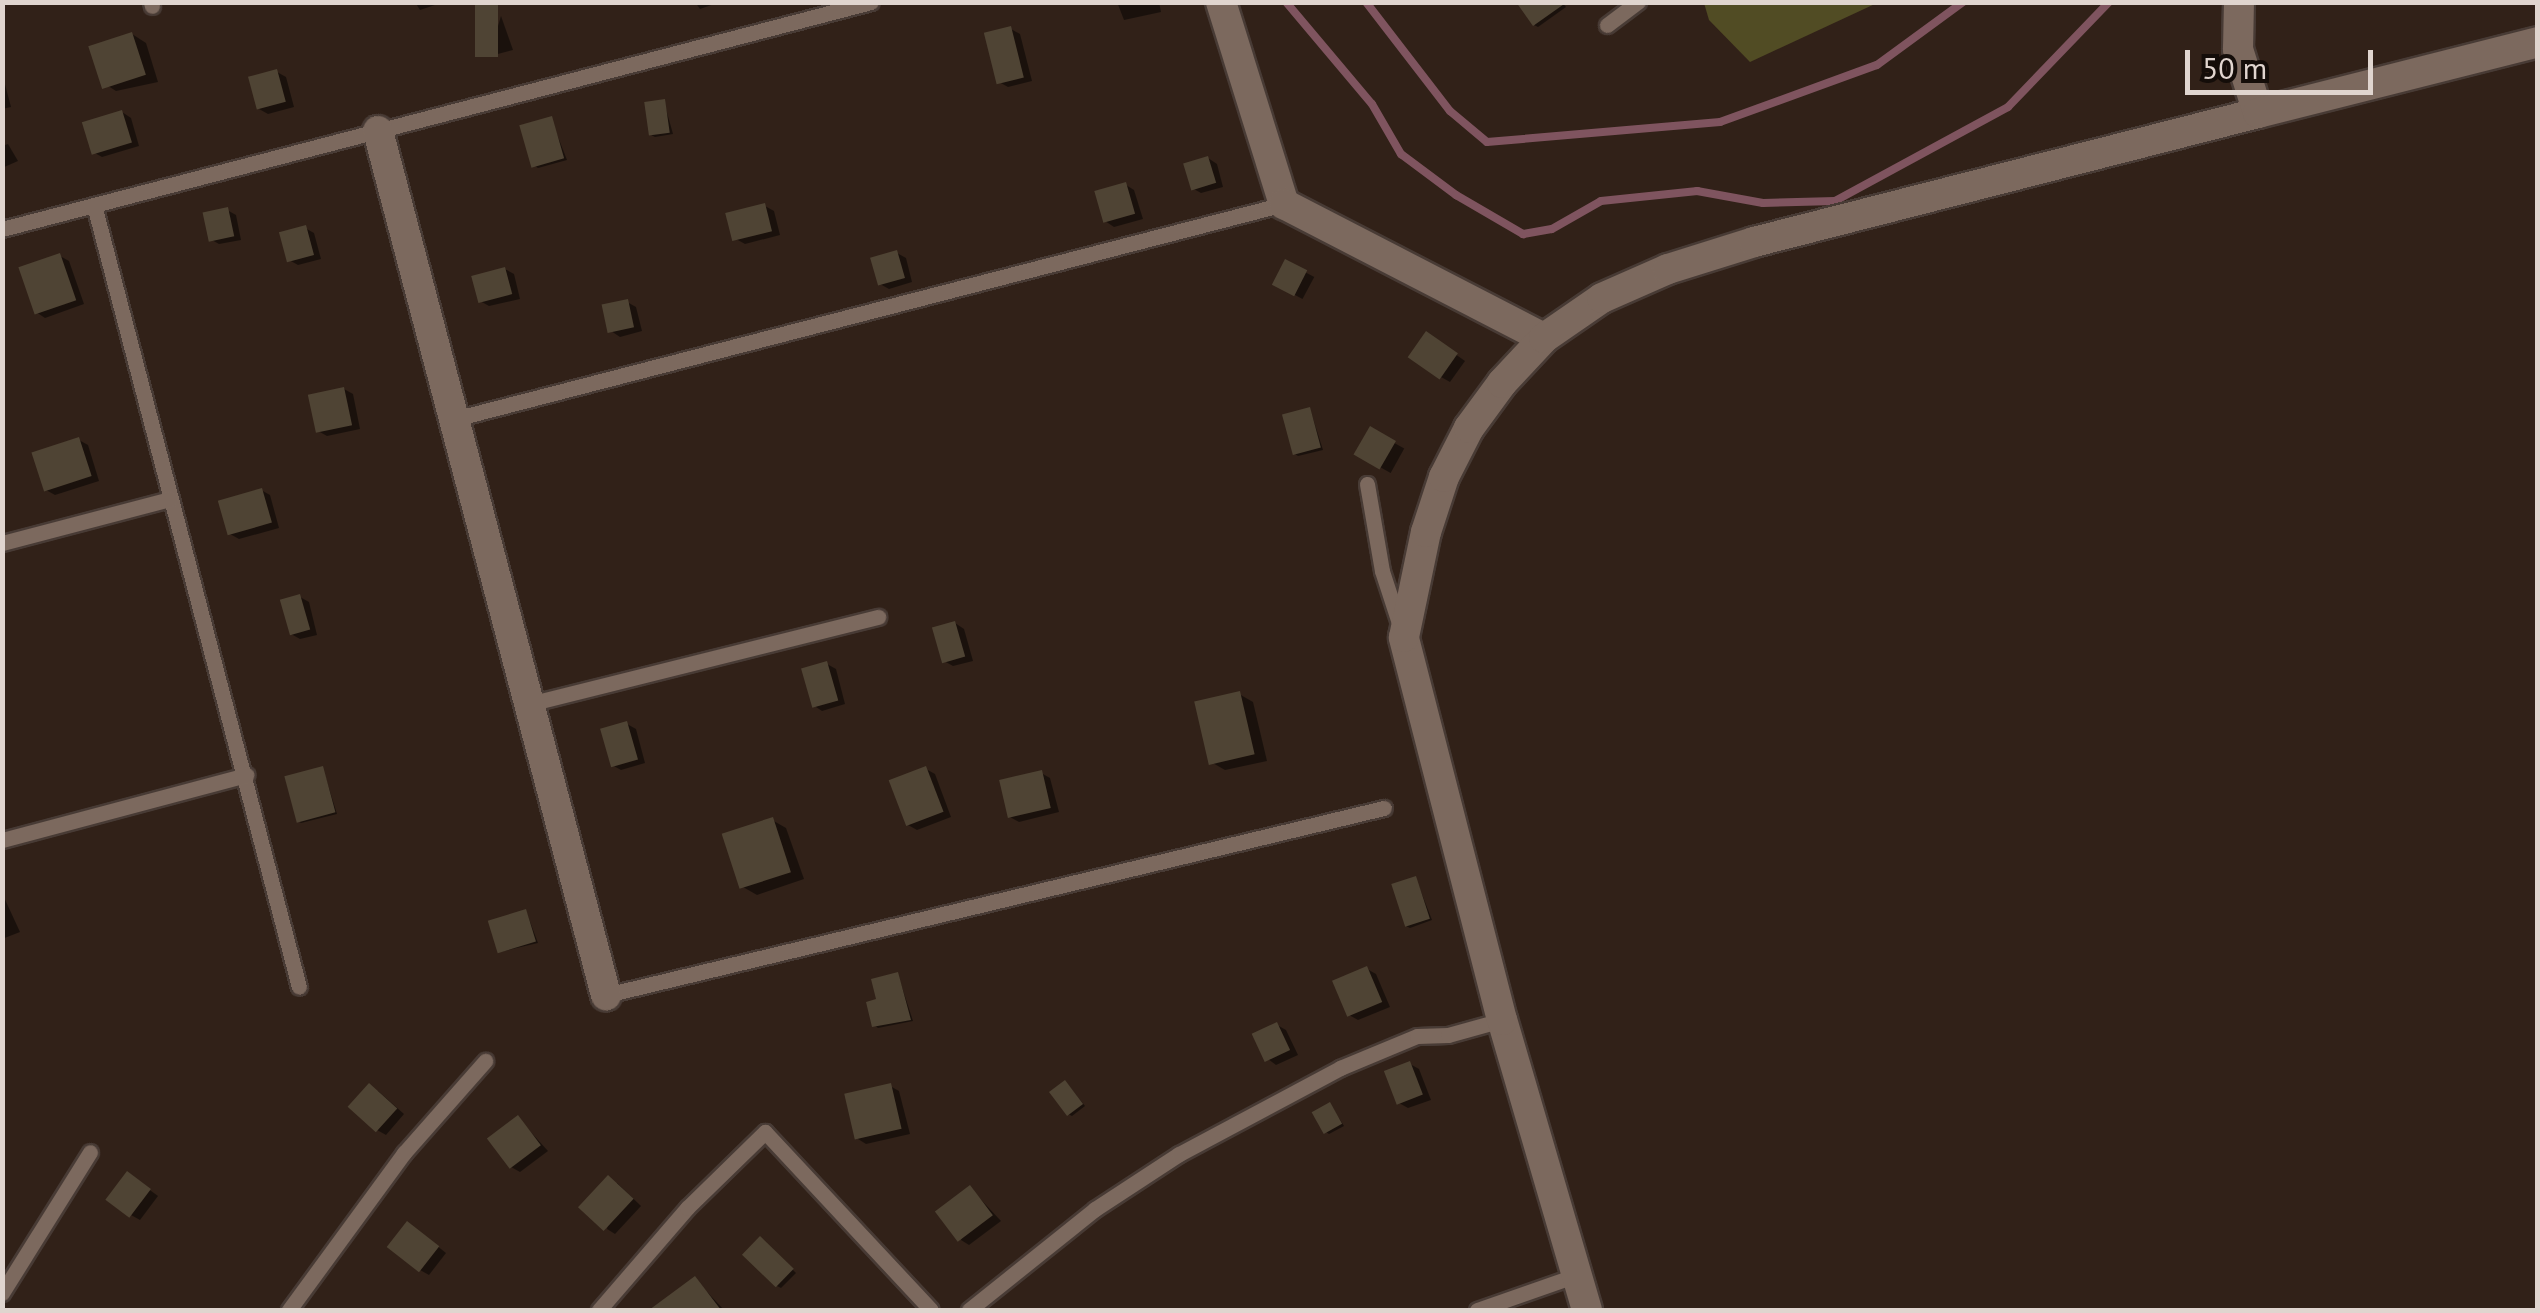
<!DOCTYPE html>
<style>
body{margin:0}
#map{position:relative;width:2540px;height:1313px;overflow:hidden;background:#312118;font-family:"PT Sans",sans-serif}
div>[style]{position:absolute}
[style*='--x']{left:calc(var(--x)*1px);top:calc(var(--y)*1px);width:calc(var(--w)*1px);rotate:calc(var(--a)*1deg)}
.green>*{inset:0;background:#514c24}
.shadow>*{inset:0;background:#0007;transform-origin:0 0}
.stream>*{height:8px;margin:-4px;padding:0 4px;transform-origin:4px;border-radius:4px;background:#7f545f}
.building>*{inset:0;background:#4f4434;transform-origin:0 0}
.roads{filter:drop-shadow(2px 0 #483b35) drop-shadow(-2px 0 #483b35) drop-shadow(0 2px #483b35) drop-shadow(0 -2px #483b35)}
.lane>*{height:15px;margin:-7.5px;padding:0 7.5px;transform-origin:7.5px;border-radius:7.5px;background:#7c695e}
.street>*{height:30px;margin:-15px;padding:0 15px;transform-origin:15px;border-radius:15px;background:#7c695e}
.secondary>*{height:30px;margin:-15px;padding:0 15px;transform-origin:15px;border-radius:15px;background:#7c695e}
span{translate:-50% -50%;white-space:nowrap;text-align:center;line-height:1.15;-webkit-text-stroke:10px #140d09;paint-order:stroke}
.frame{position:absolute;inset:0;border:5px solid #e0d5cf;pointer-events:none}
.scale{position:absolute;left:2185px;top:50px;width:188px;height:45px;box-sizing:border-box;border:5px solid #e0d5cf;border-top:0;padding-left:12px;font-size:30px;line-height:35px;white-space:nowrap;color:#e0d5cf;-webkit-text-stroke:8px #140d09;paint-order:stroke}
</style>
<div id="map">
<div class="green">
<i style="clip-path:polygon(1704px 3px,1704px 2px,1877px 3px,1750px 62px,1709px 20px)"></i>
</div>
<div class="shadow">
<i style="clip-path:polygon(415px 2px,440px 2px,441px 3px,420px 10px)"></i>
<i style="clip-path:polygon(695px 2px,720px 2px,700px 9px)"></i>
<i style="clip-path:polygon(1117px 2px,1159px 2px,1161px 12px,1124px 20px)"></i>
<i style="clip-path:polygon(1562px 2px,1566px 7px,1538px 27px,1534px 25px)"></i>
<i style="clip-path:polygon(501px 16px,513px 50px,494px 55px,490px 53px)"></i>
<i style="clip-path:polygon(1011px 29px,1020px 34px,1032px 81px,1008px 87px,999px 82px)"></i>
<i style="clip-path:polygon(132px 34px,146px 43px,158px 82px,116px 91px,102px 82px)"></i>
<i style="clip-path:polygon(277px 72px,286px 77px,294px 107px,268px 114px,259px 109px)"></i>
<i style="clip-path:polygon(2px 73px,11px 107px,2px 109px)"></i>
<i style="clip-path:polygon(664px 102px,673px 134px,655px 137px,651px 135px)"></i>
<i style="clip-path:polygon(122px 112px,131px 118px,139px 146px,102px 157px,93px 152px)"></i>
<i style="clip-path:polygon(551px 119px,567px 160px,538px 168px,535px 166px)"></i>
<i style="clip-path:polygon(8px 144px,18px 161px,2px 168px,2px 146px)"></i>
<i style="clip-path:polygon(1208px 158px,1217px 164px,1223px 187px,1201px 193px,1192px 188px)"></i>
<i style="clip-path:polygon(1126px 185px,1134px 190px,1143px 219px,1114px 227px,1105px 221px)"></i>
<i style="clip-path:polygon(765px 206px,774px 211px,780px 235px,745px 244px,736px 239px)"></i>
<i style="clip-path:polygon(227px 210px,236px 215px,241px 240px,219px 244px,210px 239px)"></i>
<i style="clip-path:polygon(305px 228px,314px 233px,321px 259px,298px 265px,289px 260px)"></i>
<i style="clip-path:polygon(897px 253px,906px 258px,912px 282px,889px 289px,880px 284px)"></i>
<i style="clip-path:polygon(60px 256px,69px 261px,84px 304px,45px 318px,36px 312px)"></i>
<i style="left:1286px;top:262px;width:32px;height:25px;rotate:28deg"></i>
<i style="clip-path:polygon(505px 269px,514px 274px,520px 299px,489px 306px,480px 301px)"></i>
<i style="clip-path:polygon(627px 302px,636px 307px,642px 331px,620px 337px,611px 331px)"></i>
<i style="clip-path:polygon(1434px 339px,1465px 361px,1450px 382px,1441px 377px)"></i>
<i style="clip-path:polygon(344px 389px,353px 394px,360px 429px,327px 436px,318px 431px)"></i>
<i style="clip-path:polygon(1310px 409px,1323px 450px,1298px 456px,1295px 454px)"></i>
<i style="left:1371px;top:430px;width:38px;height:28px;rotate:29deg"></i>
<i style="clip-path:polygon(79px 440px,88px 445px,99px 481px,55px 495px,46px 490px)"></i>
<i style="clip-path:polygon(261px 490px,270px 495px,279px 528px,239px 539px,230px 534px)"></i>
<i style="clip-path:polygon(300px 597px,309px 602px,317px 635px,300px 639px,291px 634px)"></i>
<i style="clip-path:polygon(955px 623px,964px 629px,973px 661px,953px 666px,944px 661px)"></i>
<i style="clip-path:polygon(827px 664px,836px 669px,845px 704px,822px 711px,813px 705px)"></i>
<i style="clip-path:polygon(1239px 694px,1253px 702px,1267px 761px,1225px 770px,1211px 762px)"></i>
<i style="clip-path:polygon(627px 724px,636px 729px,645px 763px,621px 770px,612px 765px)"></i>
<i style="clip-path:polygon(323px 769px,337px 814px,301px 823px,298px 821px)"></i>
<i style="clip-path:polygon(926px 769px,935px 774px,951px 817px,917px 830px,908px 825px)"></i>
<i style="clip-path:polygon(1041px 773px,1050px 778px,1059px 812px,1019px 822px,1010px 817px)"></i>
<i style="clip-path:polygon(772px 820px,786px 828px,804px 879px,757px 895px,743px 887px)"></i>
<i style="clip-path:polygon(1416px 879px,1432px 920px,1410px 928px,1406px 926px)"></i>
<i style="clip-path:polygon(2px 893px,20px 932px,2px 939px)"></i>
<i style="clip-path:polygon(526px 911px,538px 943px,500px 952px)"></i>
<i style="clip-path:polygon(1367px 969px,1376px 974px,1390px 1007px,1358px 1020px,1349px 1015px)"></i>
<i style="clip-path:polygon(898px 975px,913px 1021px,878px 1028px,874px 1025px,879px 1001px)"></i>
<i style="clip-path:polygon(1277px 1025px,1286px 1030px,1298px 1055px,1276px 1065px,1268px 1059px)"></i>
<i style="clip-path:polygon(1410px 1064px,1419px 1069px,1431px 1100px,1408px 1108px,1399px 1103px)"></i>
<i style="clip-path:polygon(1068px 1085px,1085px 1106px,1072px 1116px,1068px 1114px)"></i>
<i style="clip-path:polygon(890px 1086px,899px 1091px,910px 1134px,866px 1144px,858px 1139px)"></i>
<i style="clip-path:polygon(378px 1091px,404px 1114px,386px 1135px,377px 1130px)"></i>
<i style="clip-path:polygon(1330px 1104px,1344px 1126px,1329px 1134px,1326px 1132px)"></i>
<i style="clip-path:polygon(518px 1118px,548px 1151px,520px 1172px,511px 1167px)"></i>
<i style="clip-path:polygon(136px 1180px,158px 1196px,140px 1220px,131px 1215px)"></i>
<i style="clip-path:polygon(617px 1183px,641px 1206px,615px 1234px,607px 1229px)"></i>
<i style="clip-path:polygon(970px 1188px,1001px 1221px,969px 1245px,961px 1240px)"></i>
<i style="clip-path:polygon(416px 1229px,446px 1253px,429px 1275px,420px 1270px)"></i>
<i style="clip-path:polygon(764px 1241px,796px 1273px,781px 1288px,777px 1286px)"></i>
<i style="clip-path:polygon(695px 1279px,724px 1310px,665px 1310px,661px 1305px)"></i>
</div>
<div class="stream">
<i style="--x:1286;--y:2;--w:133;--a:49.9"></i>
<i style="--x:1372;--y:104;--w:58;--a:59.9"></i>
<i style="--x:1401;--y:154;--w:69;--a:36.7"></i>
<i style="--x:1456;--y:195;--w:78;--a:30.2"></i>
<i style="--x:1523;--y:234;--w:29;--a:-10"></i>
<i style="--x:1552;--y:229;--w:56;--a:-29.7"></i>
<i style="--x:1601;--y:201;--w:97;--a:-5.9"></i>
<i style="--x:1697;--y:191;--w:67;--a:10.3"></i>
<i style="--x:1763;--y:203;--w:72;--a:-1.6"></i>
<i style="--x:1835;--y:201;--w:197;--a:-28.5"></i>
<i style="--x:2008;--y:107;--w:146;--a:-46.1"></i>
<i style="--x:1366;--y:2;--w:138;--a:52.4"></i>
<i style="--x:1450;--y:111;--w:48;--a:40"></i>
<i style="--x:1487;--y:142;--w:234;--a:-4.9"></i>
<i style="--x:1720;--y:122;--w:167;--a:-20"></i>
<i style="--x:1877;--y:65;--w:107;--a:-36.2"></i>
</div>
<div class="building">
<i style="left:475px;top:2px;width:23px;height:55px"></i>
<i style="clip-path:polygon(1516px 2px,1567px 2px,1533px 26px)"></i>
<i style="left:1011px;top:26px;width:53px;height:28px;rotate:76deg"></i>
<i style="left:132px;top:32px;width:45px;height:46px;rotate:72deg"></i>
<i style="left:277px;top:69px;width:34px;height:30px;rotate:75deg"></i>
<i style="left:665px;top:99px;width:34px;height:21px;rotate:82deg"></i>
<i style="left:122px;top:110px;width:34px;height:42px;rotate:73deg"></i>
<i style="left:552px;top:116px;width:44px;height:34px;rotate:74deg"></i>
<i style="left:1208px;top:156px;width:28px;height:26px;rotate:73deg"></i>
<i style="left:1126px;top:182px;width:33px;height:33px;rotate:74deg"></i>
<i style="left:765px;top:203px;width:29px;height:41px;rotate:76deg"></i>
<i style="left:228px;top:207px;width:30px;height:26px;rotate:78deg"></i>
<i style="left:306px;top:225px;width:31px;height:28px;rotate:75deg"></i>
<i style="left:897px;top:250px;width:29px;height:28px;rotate:74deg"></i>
<i style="left:60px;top:253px;width:50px;height:44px;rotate:71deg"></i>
<i style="left:1285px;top:259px;width:25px;height:29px;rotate:27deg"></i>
<i style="left:505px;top:267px;width:28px;height:35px;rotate:75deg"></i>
<i style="left:628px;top:299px;width:29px;height:27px;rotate:78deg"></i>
<i style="left:1426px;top:331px;width:39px;height:32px;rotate:35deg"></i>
<i style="left:344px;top:387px;width:39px;height:37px;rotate:78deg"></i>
<i style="left:1310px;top:407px;width:42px;height:29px;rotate:75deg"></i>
<i style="left:1370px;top:426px;width:30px;height:33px;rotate:30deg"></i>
<i style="left:79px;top:437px;width:41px;height:50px;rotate:72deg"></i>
<i style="left:262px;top:488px;width:36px;height:46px;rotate:74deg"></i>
<i style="left:300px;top:594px;width:37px;height:21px;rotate:74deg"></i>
<i style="left:955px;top:621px;width:37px;height:24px;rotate:74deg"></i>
<i style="left:827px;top:661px;width:41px;height:27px;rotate:74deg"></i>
<i style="left:1240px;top:691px;width:65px;height:47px;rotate:77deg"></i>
<i style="left:627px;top:721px;width:40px;height:28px;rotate:74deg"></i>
<i style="left:323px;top:766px;width:48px;height:40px;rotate:75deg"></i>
<i style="left:926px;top:766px;width:49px;height:40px;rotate:69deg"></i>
<i style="left:1042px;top:770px;width:39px;height:44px;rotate:77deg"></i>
<i style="left:773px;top:817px;width:58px;height:54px;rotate:72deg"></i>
<i style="left:1416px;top:876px;width:45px;height:26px;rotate:72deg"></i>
<i style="left:526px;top:909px;width:34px;height:40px;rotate:73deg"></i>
<i style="left:1367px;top:966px;width:39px;height:38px;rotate:67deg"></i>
<i style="clip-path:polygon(898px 972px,911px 1020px,872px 1027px,866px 1002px,876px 999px,871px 979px)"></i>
<i style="left:1277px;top:1022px;width:31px;height:28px;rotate:65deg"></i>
<i style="left:1410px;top:1061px;width:36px;height:28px;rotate:69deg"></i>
<i style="left:1065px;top:1080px;width:30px;height:20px;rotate:53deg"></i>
<i style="left:369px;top:1083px;width:38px;height:32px;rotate:42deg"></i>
<i style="left:891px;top:1083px;width:47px;height:48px;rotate:77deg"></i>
<i style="left:1330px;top:1102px;width:25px;height:21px;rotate:61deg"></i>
<i style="left:518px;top:1115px;width:38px;height:39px;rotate:53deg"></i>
<i style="left:127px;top:1171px;width:30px;height:36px;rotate:37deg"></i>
<i style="left:608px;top:1175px;width:35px;height:44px;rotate:43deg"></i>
<i style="left:970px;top:1185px;width:38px;height:44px;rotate:53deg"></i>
<i style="left:407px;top:1221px;width:41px;height:33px;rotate:38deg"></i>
<i style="left:760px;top:1236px;width:47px;height:26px;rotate:44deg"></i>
<i style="clip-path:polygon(695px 1276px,721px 1310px,649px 1310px)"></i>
</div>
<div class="roads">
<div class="lane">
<i style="--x:151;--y:2;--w:4;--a:76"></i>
<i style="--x:1607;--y:25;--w:39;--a:-37"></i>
<i style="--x:94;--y:205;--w:808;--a:75.31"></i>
<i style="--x:2;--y:229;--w:898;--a:-14.64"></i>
<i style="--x:454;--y:419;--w:857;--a:-14.52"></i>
<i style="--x:1367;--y:484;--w:88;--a:80.2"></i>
<i style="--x:1382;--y:571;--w:58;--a:71.9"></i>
<i style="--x:2;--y:543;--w:174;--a:-14.7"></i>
<i style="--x:529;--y:704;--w:360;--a:-14"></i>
<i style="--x:2;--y:840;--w:253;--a:-14.9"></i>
<i style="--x:606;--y:995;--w:800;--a:-13.52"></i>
<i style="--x:2;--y:1293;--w:166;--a:-58"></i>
<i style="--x:289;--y:1310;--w:195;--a:-53.8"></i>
<i style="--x:404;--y:1153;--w:123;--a:-48.6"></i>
<i style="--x:599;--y:1310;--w:135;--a:-49.2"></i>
<i style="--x:687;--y:1208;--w:109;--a:-44.3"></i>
<i style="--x:765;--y:1132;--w:243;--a:47"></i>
<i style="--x:969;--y:1310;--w:161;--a:-38.7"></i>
<i style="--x:1095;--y:1209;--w:100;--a:-33.2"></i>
<i style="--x:1179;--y:1154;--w:183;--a:-28.1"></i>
<i style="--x:1340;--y:1068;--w:83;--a:-22.6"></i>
<i style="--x:1417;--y:1036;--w:31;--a:-2"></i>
<i style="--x:1448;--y:1035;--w:56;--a:-15.5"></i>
<i style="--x:1477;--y:1310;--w:106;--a:-19.3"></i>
</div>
<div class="street">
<i style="--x:1221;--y:2;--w:212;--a:72.7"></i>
<i style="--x:1284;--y:204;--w:292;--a:27.3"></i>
<i style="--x:378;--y:131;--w:894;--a:75.22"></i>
<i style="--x:1587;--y:1310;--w:302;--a:-106.3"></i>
<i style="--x:1502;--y:1020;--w:395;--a:-104.4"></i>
<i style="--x:1404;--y:637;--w:107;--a:-78.2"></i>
<i style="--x:1426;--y:532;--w:58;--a:-71.9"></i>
<i style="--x:1444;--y:477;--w:55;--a:-63"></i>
<i style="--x:1469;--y:428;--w:56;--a:-53.7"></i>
<i style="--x:1502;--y:383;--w:62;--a:-47"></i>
<i style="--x:1544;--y:338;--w:70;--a:-34.6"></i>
<i style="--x:1602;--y:298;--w:72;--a:-23.7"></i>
<i style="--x:1668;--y:269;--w:90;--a:-17.4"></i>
<i style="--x:1754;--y:242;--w:520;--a:-14.36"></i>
<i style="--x:2258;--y:113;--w:67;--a:-107.4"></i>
<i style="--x:2238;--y:49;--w:47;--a:-88.8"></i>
</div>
<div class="secondary">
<i style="--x:2258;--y:113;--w:289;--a:-14.2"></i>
</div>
</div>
<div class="frame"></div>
<div class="scale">50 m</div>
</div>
